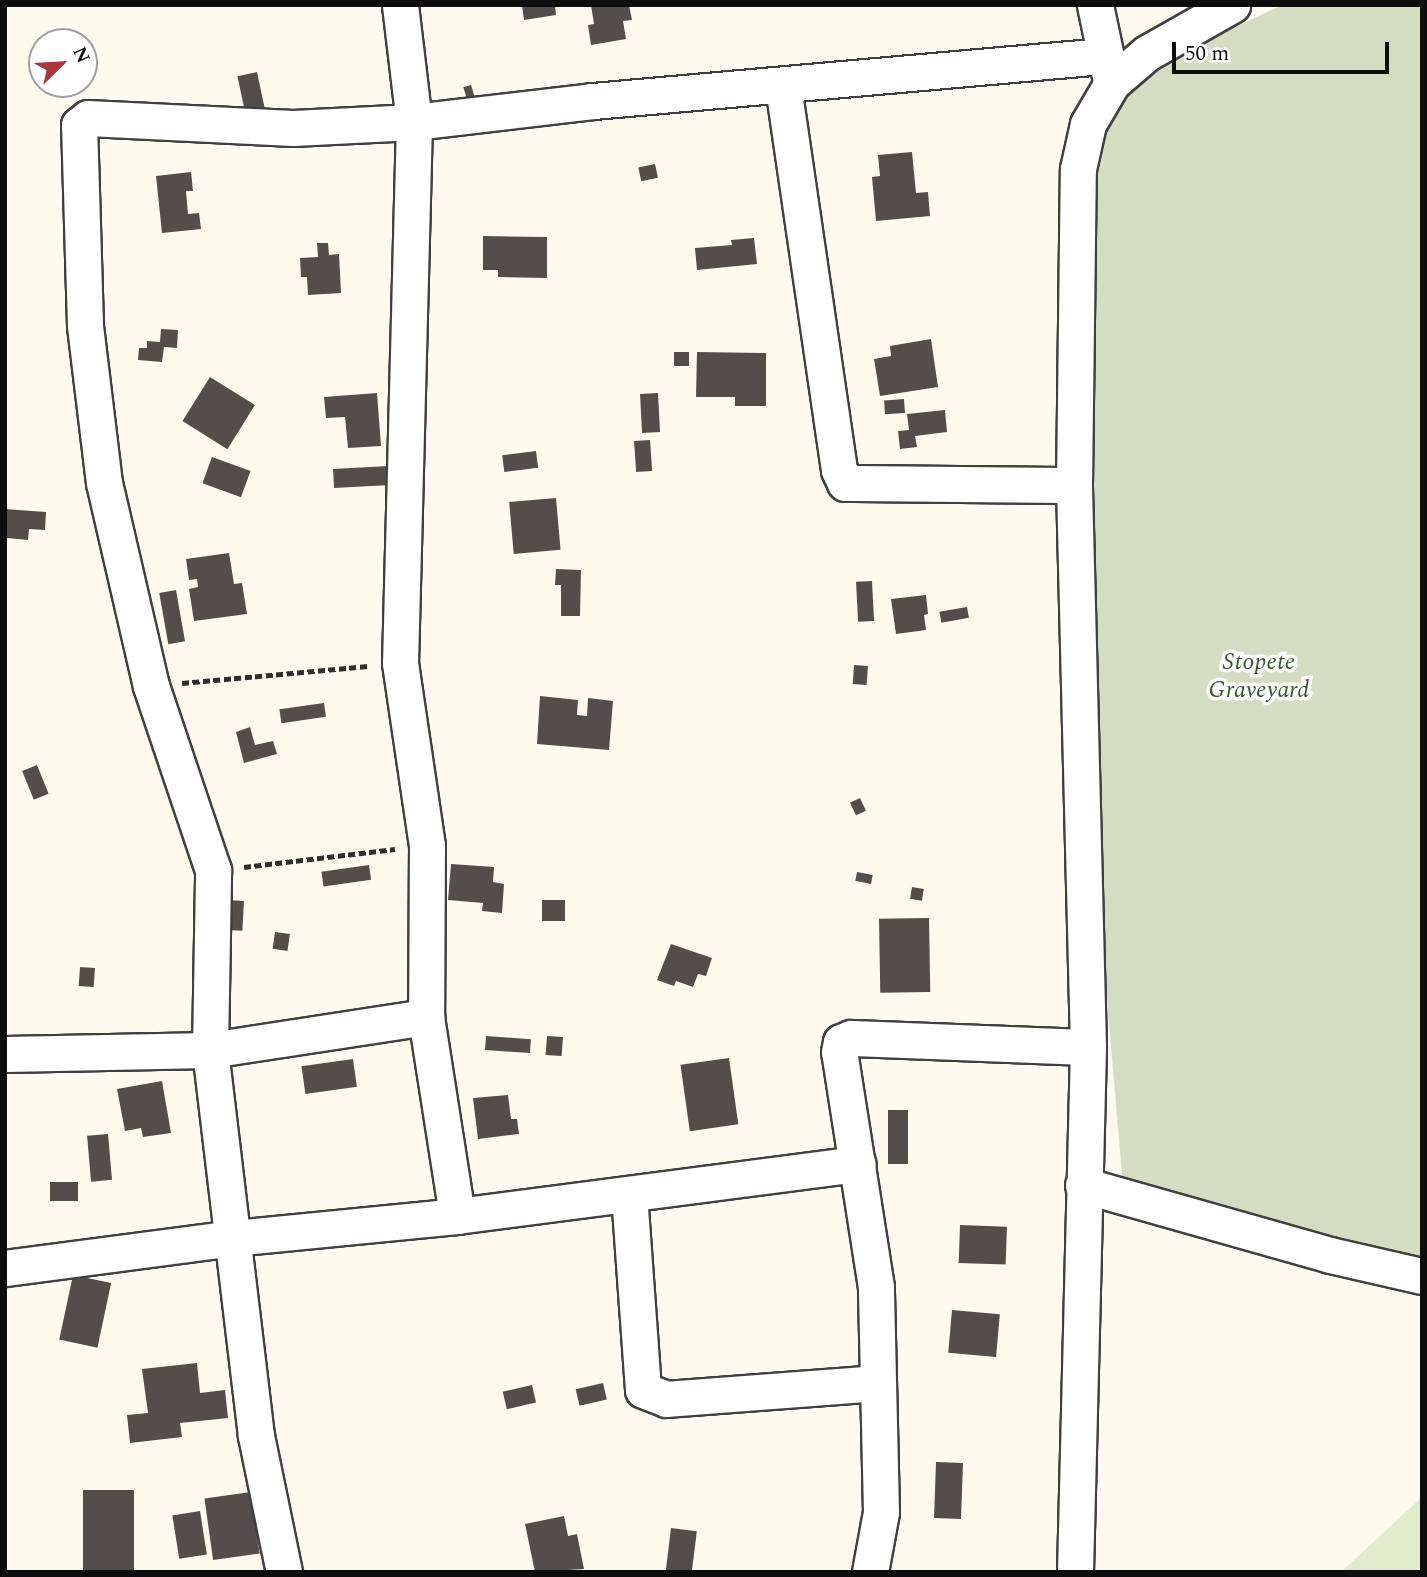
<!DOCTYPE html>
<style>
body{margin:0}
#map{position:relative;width:1427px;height:1577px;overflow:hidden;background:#fdfaee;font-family:Spectral,serif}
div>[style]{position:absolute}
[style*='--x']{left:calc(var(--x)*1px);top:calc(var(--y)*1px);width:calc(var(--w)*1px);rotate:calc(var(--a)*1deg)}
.cemetery>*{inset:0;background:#d4ddc2}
.pitch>*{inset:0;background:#e1eccc}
.building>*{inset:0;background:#544e4a;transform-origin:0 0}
.path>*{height:4.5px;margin-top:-2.25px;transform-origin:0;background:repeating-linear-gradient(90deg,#2f2f2f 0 7px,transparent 0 10.5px)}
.roads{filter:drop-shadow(2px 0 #404040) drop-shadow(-2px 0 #404040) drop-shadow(0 2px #404040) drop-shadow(0 -2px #404040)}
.minor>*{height:35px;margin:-17.5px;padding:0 17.5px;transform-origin:17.5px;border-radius:17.5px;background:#fff}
span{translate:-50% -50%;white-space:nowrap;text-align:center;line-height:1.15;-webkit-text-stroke:7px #fff;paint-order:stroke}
.park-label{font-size:24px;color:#305d24;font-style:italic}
.frame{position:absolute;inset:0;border:7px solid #0d0d0d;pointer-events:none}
.north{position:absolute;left:28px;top:28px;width:70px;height:70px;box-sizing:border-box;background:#fff;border:2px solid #9e9e9e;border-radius:50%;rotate:66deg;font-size:19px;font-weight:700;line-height:28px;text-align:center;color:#0d0d0d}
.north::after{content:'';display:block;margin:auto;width:24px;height:32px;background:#ad3439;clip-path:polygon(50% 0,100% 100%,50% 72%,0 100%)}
.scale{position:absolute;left:1172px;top:42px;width:217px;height:32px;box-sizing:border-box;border:4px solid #0d0d0d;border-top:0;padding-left:9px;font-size:21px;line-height:24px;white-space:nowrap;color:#0d0d0d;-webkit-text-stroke:5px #fff;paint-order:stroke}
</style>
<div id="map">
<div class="cemetery">
<i style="clip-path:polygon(1282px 5px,1422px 5px,1422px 1259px,1123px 1186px,1094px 848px,1095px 140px,1115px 104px,1185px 51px)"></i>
</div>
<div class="pitch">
<i style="clip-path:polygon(1422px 1497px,1422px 1572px,1341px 1572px)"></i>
</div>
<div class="building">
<i style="clip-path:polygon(522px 5px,555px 5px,556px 15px,524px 20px)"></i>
<i style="clip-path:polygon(591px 5px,629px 5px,632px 20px,623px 21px,626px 39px,591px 45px,588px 25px,594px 24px)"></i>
<i style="left:257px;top:72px;width:47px;height:20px;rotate:78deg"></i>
<i style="left:471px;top:85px;width:17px;height:8px;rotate:73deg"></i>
<i style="clip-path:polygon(912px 152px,916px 193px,928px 192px,930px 216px,876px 221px,872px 177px,880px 176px,878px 155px)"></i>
<i style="left:655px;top:164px;width:14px;height:17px;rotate:78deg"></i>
<i style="clip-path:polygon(191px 172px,193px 191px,186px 191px,188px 214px,199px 213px,201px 229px,162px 233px,156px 176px)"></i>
<i style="clip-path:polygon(483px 236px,547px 237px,547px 278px,498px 277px,498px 270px,483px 270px)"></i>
<i style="clip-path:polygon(754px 238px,757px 264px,697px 270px,695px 248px,732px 245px,731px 240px)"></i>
<i style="clip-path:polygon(317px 243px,328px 243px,329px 255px,339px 254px,341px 293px,308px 295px,307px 277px,301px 277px,300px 258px,318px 257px)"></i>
<i style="clip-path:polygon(161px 329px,178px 330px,177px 348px,164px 347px,162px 362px,138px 360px,139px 348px,147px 348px,147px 341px,160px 342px)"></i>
<i style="clip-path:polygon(931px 339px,938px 387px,880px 396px,874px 359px,891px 356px,890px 346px)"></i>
<i style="left:674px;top:352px;width:15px;height:14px"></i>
<i style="clip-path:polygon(697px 352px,766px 353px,766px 406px,735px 406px,735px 397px,696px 397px)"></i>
<i style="left:210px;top:377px;width:53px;height:52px;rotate:32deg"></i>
<i style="clip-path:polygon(377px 393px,381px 446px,348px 448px,345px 417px,326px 418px,324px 397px)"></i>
<i style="left:658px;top:393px;width:39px;height:18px;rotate:87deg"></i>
<i style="left:904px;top:399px;width:14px;height:20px;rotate:86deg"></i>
<i style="clip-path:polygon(945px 410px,947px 432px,915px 436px,917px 447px,900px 449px,898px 431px,909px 430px,907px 414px)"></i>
<i style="left:650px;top:440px;width:31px;height:16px;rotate:86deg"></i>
<i style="left:536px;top:451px;width:17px;height:34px;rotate:83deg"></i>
<i style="left:212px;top:457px;width:41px;height:28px;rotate:20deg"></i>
<i style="left:389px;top:466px;width:19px;height:56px;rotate:87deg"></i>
<i style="left:556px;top:498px;width:52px;height:47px;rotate:85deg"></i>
<i style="clip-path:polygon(5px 509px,46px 512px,45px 530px,29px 529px,28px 540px,7px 538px)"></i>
<i style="clip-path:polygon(229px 553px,234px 584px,242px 583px,247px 614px,194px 621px,189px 589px,198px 587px,197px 579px,189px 580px,186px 559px)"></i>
<i style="clip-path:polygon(556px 569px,581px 570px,580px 616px,561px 616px,561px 585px,555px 585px)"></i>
<i style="left:872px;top:581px;width:40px;height:16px;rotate:87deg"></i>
<i style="left:176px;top:590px;width:52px;height:17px;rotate:80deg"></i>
<i style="clip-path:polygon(926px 595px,928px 614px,924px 615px,926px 630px,896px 634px,891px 599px)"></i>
<i style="left:967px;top:607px;width:11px;height:28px;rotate:80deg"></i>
<i style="left:854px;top:665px;width:14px;height:19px;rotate:4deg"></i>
<i style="clip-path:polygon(540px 696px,578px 700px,577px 715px,587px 716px,588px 698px,613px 701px,609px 750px,537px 744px)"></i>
<i style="left:324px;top:703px;width:14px;height:45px;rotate:82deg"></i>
<i style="clip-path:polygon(250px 727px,255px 745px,273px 741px,277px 754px,244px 763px,236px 732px)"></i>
<i style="left:37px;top:765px;width:31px;height:16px;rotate:68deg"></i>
<i style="left:860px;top:798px;width:14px;height:11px;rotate:65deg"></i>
<i style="clip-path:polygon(451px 864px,494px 867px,493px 882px,504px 884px,502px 913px,482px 911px,483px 903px,448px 900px)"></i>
<i style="left:369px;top:865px;width:15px;height:48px;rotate:82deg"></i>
<i style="left:857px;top:872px;width:16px;height:9px;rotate:11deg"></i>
<i style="left:912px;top:887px;width:12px;height:12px;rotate:9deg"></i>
<i style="left:227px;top:900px;width:17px;height:30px;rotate:3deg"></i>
<i style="left:542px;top:900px;width:23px;height:21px"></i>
<i style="left:929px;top:918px;width:74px;height:50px;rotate:89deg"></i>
<i style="left:275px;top:932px;width:15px;height:17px;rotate:8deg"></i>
<i style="clip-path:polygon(671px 944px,712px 958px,706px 976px,698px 974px,693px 987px,676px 981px,674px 986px,657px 980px)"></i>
<i style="left:80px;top:967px;width:15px;height:19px;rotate:4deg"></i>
<i style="left:486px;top:1036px;width:45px;height:14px;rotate:4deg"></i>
<i style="left:547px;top:1036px;width:16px;height:19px;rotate:4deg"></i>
<i style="left:729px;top:1058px;width:67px;height:49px;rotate:82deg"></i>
<i style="left:353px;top:1059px;width:28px;height:52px;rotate:82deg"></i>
<i style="clip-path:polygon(162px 1081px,171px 1133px,143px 1137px,141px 1128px,125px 1131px,117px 1089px)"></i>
<i style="clip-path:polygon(508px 1095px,511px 1119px,517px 1119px,519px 1134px,478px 1139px,473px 1098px)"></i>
<i style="left:888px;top:1110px;width:20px;height:54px"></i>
<i style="left:108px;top:1134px;width:46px;height:21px;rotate:85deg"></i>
<i style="left:50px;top:1182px;width:28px;height:19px"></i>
<i style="left:960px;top:1225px;width:47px;height:38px;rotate:2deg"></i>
<i style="left:73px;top:1275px;width:39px;height:66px;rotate:12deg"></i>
<i style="left:952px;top:1310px;width:48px;height:43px;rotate:5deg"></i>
<i style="clip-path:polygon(197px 1363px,200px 1393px,225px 1390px,228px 1418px,180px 1423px,182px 1437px,130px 1443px,127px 1415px,148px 1413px,142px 1369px)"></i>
<i style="left:603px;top:1383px;width:17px;height:28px;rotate:77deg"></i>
<i style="left:532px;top:1385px;width:18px;height:30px;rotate:77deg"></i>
<i style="left:936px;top:1462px;width:27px;height:56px;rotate:2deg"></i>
<i style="left:83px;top:1490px;width:51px;height:82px"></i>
<i style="left:251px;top:1492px;width:62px;height:47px;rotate:82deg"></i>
<i style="left:200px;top:1511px;width:44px;height:28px;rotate:81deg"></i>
<i style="clip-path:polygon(564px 1516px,568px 1536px,577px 1534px,584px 1569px,535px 1572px,525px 1524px)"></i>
<i style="left:671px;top:1528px;width:26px;height:42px;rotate:7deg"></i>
</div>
<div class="path">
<i style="--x:182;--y:683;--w:187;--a:-5.2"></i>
<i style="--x:244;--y:867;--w:152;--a:-6.8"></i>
</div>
<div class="roads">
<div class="minor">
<i style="--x:400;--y:5;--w:118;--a:83.2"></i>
<i style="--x:414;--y:122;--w:541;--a:91.48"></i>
<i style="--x:400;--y:663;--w:184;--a:81.6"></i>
<i style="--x:427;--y:845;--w:172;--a:90.3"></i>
<i style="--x:426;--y:1017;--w:201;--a:81.1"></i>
<i style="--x:1095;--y:5;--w:73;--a:78.1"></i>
<i style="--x:783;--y:86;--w:388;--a:81.7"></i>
<i style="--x:839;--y:470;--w:14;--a:65"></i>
<i style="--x:845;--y:483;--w:229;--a:0.5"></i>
<i style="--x:5;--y:1054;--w:205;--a:-1.1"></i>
<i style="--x:210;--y:1050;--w:219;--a:-8.7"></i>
<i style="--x:1083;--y:1185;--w:257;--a:15.8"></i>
<i style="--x:1330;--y:1255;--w:94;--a:12.9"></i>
<i style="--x:629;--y:1194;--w:196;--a:85.9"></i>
<i style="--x:643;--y:1390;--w:25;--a:21"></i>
<i style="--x:666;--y:1399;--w:212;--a:-4.3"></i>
<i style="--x:5;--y:1268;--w:231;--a:-7.5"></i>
<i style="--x:234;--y:1238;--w:224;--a:-5.6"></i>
<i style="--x:457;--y:1216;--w:404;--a:-7.4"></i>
<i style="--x:284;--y:1572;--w:139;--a:-101.6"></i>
<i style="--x:256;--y:1436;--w:389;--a:-96.8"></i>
<i style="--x:210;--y:1050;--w:180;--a:-89"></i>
<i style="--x:213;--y:870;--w:194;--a:-108.6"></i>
<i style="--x:151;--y:686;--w:208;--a:-103"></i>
<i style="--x:104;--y:483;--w:159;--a:-96.9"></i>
<i style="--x:85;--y:325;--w:200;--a:-91.7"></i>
<i style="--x:79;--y:125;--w:11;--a:-38"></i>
<i style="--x:88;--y:118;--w:205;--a:2.8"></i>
<i style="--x:293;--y:128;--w:121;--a:-2.8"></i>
<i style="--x:414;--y:122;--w:180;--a:-6.7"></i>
<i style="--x:593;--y:101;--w:512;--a:-5.04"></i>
<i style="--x:870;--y:1572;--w:61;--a:-79.6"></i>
<i style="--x:881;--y:1512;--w:225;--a:-91.3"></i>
<i style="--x:876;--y:1287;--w:238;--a:-98.9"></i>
<i style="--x:839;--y:1052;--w:10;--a:-79"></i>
<i style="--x:841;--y:1042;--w:11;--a:-22"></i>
<i style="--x:851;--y:1038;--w:237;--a:2.2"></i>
<i style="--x:1075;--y:1572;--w:525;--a:-88.58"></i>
<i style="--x:1088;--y:1047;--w:562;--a:-91.43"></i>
<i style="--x:1074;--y:485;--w:316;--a:-89.3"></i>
<i style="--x:1078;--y:169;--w:46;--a:-77.5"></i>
<i style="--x:1088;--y:124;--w:48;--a:-59.7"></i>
<i style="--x:1112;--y:83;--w:46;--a:-40.6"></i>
<i style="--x:1147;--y:53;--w:98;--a:-29.5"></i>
</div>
</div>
<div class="park-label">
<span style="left:1259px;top:677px">Stopete<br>Graveyard</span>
</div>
<div class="frame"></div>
<div class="north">N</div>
<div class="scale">50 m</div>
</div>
